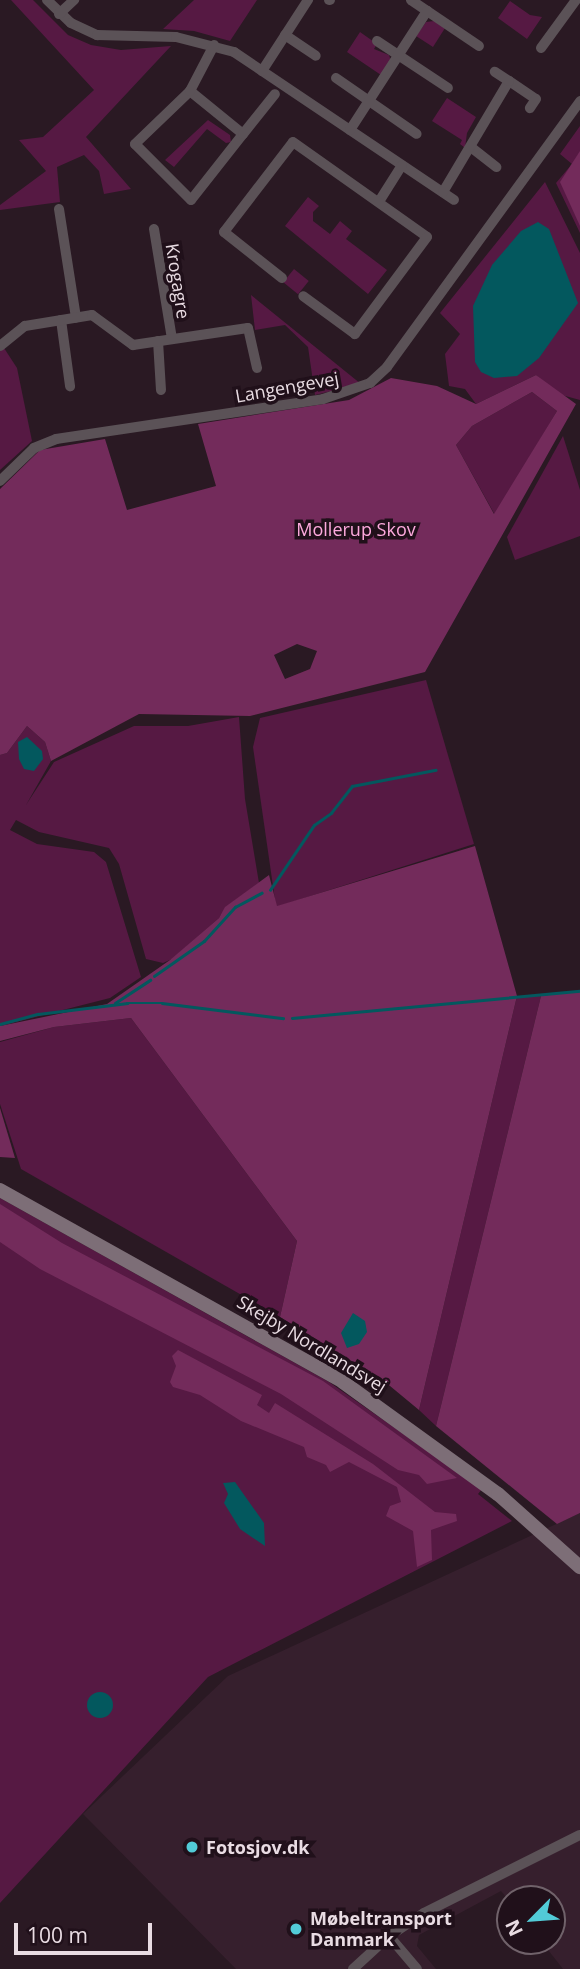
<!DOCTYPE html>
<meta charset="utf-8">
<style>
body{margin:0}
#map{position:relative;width:580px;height:1969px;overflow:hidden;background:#2a1923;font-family:"Open Sans",sans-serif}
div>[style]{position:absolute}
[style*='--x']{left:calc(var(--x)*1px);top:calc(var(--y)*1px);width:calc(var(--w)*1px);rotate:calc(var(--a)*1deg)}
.built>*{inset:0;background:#361f2d}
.green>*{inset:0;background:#561943;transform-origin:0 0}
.forest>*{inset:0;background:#732b5b}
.water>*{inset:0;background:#03585e}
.round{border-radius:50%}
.stream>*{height:2.5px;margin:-1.25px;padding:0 1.25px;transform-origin:1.25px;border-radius:1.25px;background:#03585e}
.street>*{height:10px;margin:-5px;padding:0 5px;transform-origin:5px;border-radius:5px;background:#5b5257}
.secondary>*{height:14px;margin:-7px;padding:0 7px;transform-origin:7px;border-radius:7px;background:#7d6e77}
.dots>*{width:19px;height:19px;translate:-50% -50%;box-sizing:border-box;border:4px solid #20101a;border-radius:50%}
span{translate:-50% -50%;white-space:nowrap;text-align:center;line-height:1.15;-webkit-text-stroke:7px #20101a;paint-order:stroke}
.street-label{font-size:18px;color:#e9dce3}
.park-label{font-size:18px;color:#fda9dd}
.poi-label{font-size:18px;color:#e9dce3;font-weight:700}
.left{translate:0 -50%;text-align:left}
.north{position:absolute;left:496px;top:1885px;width:70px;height:70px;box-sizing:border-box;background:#20101a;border:2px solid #70626a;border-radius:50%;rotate:245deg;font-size:19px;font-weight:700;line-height:28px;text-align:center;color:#e9dce3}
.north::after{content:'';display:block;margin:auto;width:24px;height:32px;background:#52cbd7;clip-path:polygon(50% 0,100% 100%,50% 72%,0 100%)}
.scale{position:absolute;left:14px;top:1923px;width:138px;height:32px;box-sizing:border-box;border:4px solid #e9dce3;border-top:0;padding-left:9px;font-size:21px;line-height:24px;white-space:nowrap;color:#e9dce3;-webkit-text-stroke:5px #20101a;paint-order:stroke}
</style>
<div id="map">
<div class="built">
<i style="clip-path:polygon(580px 1513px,580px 1969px,563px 1969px,541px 1941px,552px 1941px,552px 1899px,510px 1902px,501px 1891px,419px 1935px,417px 1946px,436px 1969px,236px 1969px,83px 1814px,228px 1676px)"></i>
</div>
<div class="green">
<i style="clip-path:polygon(11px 0,33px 0,68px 35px,91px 45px,121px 50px,171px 46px,86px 137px,131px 189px,104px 194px,99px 171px,84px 155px,57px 167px,60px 202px,0 210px,0 205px,46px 171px,19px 140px,43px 137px,94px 90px)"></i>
<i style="clip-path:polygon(194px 0,257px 0,230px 41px,194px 31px,163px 29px)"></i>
<i style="clip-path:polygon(510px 1px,530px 15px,542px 17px,527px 39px,498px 18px)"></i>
<i style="clip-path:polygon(434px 21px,445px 28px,433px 47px,416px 36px,426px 22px)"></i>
<i style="clip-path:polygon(360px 32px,377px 44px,374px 49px,389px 55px,391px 61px,381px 75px,347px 52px)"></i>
<i style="clip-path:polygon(447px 98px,476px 117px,467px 133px,465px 148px,460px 144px,462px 140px,432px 121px)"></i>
<i style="clip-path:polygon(208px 120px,230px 135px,231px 142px,226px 143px,207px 129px,174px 167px,165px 160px)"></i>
<i style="clip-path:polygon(580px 126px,580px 233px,556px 183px,572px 164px,560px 154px)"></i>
<i style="clip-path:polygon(545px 182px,580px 253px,580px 400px,558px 394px,536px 375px,476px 404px,465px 389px,449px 386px,445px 354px,460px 334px,440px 313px)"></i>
<i style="clip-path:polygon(308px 197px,319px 206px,313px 212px,313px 221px,330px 234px,340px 221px,352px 231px,346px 239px,387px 270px,368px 294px,285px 226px)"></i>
<i style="left:294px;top:269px;width:19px;height:17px;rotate:39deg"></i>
<i style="clip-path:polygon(251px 295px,361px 384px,315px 395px,308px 347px,285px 325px,255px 330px)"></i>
<i style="clip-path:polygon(4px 348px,17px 368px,32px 441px,0 470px,0 351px)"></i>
<i style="clip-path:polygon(532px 392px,557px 411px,495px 515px,456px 445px,472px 426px)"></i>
<i style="clip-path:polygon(563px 436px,580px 490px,580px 536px,515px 560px,507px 537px)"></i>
<i style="clip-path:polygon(426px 680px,474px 844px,276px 907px,253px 747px,260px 718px)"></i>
<i style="clip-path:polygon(239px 717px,245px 799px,259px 883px,226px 907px,219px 918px,172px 959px,163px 963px,146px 959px,119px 864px,109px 848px,39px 832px,16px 820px,10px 830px,37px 844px,94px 852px,106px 862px,141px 977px,110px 998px,0 1026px,0 755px,7px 753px,27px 726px,45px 742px,51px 761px,26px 805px,54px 762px,134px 726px,188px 726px)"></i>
<i style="clip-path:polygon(517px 996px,541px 996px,436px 1426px,419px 1410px)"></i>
<i style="clip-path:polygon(131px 1018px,297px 1241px,280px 1317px,21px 1169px,0 1104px,0 1042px,54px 1027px)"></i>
<i style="clip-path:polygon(0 1198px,329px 1382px,482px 1489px,478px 1494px,512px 1521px,208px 1677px,0 1903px)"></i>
</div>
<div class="forest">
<i style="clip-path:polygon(580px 151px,580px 226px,560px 182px)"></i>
<i style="clip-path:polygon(evenodd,536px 375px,576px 404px,425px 672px,250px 716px,139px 714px,51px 761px,45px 742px,27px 726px,7px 753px,0 755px,0 489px,40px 450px,105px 439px,127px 510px,216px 486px,198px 424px,349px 400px,391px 378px,437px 386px,476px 404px,536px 375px,532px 392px,557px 411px,494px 514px,456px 445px,472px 426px,532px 392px,536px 375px,297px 644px,317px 651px,310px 669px,285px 679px,274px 655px,297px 644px)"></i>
<i style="clip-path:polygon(475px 846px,517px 996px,419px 1410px,384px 1381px,280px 1317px,297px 1241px,131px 1018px,54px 1027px,0 1041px,0 1026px,107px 1004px,170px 960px,219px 918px,225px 907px,269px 875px,277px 906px)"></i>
<i style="clip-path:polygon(580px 991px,580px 1513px,557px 1524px,436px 1426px,541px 996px)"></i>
<i style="clip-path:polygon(0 1108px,15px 1158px,0 1157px)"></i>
<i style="clip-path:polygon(0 1204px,62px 1243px,323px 1381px,457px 1478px,427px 1484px,419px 1475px,398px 1470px,281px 1394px,40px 1269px,0 1242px)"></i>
<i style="clip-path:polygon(178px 1350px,262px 1395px,257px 1405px,269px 1413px,275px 1403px,373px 1464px,435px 1512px,456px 1514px,457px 1521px,431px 1530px,432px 1560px,417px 1567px,413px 1531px,386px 1516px,390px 1506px,401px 1502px,397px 1487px,349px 1462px,330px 1472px,326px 1465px,307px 1457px,304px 1447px,241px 1421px,200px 1395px,173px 1387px,170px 1382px,176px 1366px,172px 1356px)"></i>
</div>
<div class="water">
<i style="clip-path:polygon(538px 222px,549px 229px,578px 303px,539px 358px,517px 376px,494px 378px,481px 372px,475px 362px,473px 306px,492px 265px,521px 231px)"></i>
<i style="clip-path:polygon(27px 737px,42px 751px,43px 759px,34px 771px,24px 769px,19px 759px,18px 742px)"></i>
<i style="clip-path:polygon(353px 1313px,365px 1321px,367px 1332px,359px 1344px,347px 1348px,341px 1333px)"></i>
<i style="clip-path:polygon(235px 1482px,264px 1523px,265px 1546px,240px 1529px,224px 1503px,228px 1494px,223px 1483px)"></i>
<i class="round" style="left:87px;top:1692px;width:26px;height:26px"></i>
</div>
<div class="stream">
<i style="--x:270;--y:890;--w:78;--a:-55.9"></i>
<i style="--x:314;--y:825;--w:21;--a:-35"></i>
<i style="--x:331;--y:813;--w:34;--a:-52"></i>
<i style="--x:352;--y:786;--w:85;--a:-10.9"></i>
<i style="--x:154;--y:976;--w:61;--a:-35"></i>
<i style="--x:204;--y:941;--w:46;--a:-47.6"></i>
<i style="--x:235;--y:907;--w:30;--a:-28"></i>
<i style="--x:115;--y:1003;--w:42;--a:-33.3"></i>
<i style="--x:292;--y:1018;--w:289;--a:-5.4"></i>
<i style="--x:0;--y:1024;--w:39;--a:-15"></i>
<i style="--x:38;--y:1014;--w:90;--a:-7"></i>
<i style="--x:127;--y:1003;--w:35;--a:0"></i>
<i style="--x:162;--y:1003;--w:122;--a:7.1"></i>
</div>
<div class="street">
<i style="--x:47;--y:0;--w:33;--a:44"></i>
<i style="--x:71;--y:23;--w:29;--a:25"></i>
<i style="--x:97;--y:35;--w:79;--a:1.5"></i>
<i style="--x:176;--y:37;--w:60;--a:14.5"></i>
<i style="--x:234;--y:52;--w:265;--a:33.9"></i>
<i style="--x:329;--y:0;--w:1;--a:0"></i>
<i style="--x:411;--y:0;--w:82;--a:34.1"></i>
<i style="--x:59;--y:14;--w:21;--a:-43"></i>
<i style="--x:285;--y:35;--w:37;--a:34"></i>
<i style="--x:377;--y:41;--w:85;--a:33.5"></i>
<i style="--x:541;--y:48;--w:59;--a:-53.9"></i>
<i style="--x:262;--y:71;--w:85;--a:-57.1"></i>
<i style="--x:336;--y:78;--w:98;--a:34.7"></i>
<i style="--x:509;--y:81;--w:32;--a:34"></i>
<i style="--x:536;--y:99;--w:11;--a:124"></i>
<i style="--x:190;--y:91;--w:68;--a:39.1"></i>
<i style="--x:243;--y:134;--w:84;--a:128.2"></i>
<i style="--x:191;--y:200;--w:79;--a:-135"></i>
<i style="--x:135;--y:144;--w:76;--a:-43.9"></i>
<i style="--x:190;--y:91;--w:52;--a:-62.4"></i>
<i style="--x:350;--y:130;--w:142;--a:-57.1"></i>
<i style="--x:243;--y:134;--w:51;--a:-51.3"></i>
<i style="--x:472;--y:148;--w:31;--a:38"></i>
<i style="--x:443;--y:192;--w:129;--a:-59.3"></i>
<i style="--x:509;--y:81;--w:17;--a:-147"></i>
<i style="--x:380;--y:200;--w:41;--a:-57.8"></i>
<i style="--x:59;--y:209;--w:110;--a:81.1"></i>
<i style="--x:154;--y:229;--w:111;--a:80.7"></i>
<i style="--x:282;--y:278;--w:74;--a:-141.6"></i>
<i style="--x:224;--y:232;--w:113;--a:-52.5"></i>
<i style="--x:293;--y:142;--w:164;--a:35.3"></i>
<i style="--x:427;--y:237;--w:121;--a:126.6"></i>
<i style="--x:355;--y:334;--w:64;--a:-143.8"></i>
<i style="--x:61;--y:320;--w:67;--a:82.2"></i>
<i style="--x:158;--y:341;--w:49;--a:86.5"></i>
<i style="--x:0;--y:346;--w:32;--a:-39"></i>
<i style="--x:25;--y:326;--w:68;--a:-9.3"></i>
<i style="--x:92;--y:315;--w:51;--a:36.2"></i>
<i style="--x:133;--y:345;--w:116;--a:-8.4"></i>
<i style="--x:248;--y:328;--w:41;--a:77.3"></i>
<i style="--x:0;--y:481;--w:47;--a:-44.1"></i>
<i style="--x:34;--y:448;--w:24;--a:-22"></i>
<i style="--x:56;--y:439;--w:270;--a:-8.5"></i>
<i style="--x:323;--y:399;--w:50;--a:-18.8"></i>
<i style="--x:370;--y:383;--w:23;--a:-43"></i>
<i style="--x:387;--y:367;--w:329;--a:-54"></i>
<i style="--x:389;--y:1936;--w:43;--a:49.7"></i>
<i style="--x:353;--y:1969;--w:49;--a:-42.5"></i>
<i style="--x:389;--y:1936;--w:42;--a:-33.3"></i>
<i style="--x:424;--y:1913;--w:174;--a:-26.6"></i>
</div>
<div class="secondary">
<i style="--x:0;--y:1190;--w:393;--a:29.2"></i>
<i style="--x:343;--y:1382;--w:191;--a:35.9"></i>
<i style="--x:498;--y:1494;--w:110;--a:41.7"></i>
</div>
<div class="dots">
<i style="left:192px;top:1847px;background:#52cbd7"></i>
<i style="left:296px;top:1929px;background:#52cbd7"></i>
</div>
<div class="street-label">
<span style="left:178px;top:281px;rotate:81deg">Krogagre</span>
<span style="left:287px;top:387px;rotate:-10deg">Langengevej</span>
<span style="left:312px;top:1344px;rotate:31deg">Skejby Nordlandsvej</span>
</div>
<div class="park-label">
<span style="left:356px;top:529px">Mollerup Skov</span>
</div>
<div class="poi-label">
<span class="left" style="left:206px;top:1847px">Fotosjov.dk</span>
<span class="left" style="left:310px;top:1929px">Møbeltransport<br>Danmark</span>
</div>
<div class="north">N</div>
<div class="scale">100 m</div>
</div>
